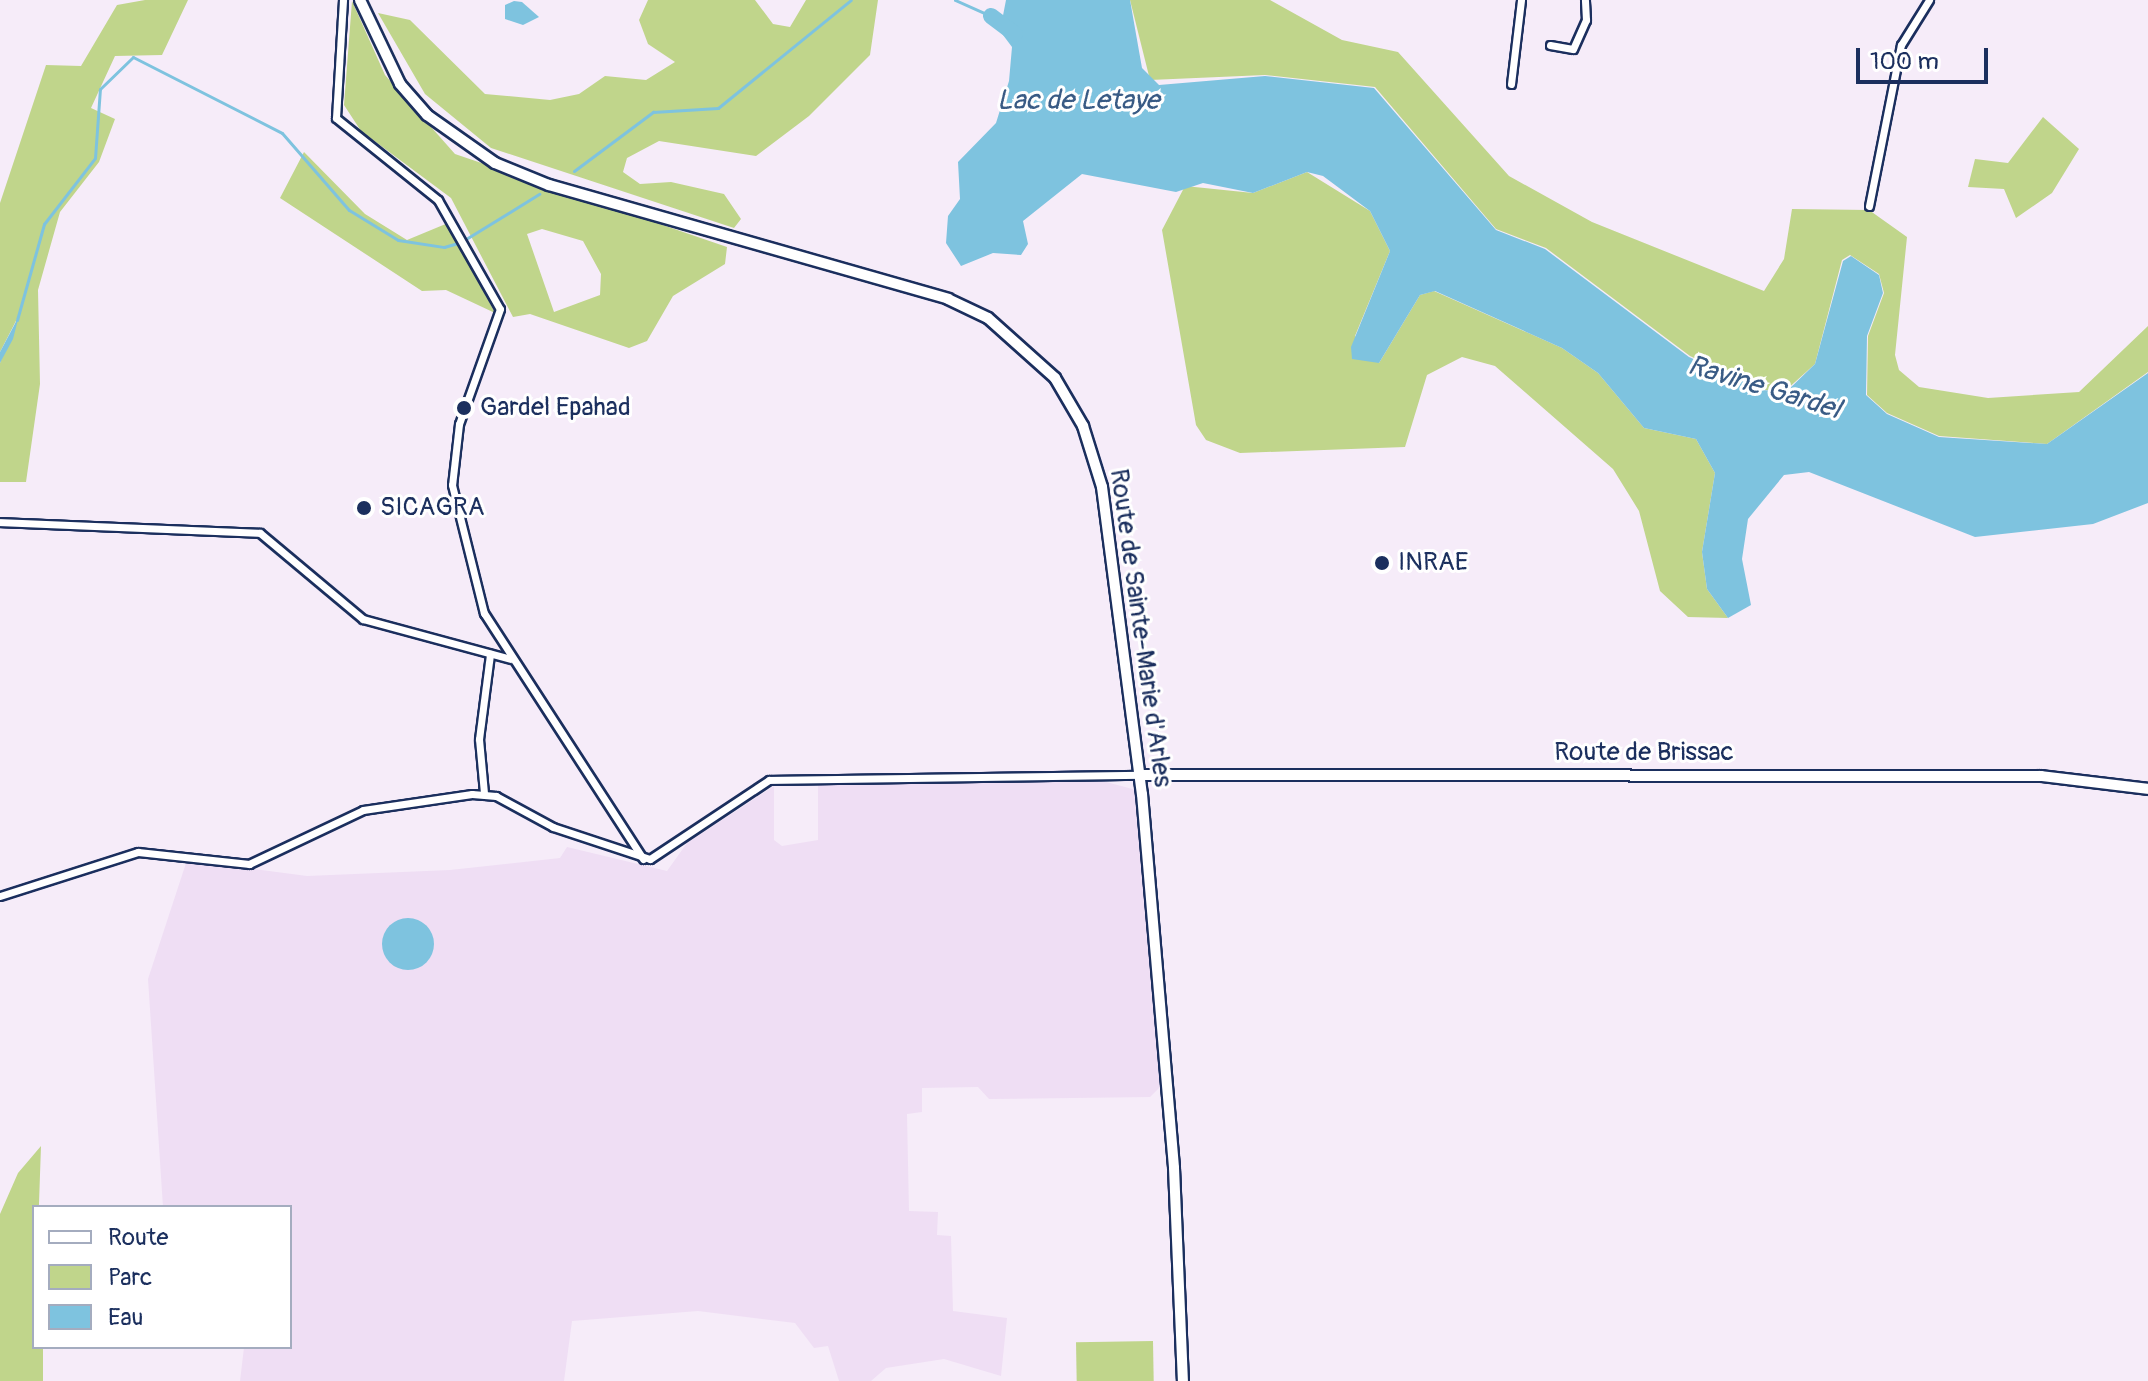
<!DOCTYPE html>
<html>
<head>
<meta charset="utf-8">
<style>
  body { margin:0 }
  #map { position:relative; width:2148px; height:1381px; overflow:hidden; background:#f6ecf9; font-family:Pangolin,sans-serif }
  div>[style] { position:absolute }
  .built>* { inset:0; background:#efdef4 }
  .green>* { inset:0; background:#c0d58b; transform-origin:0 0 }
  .water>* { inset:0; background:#7ec3df }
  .round { border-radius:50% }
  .stream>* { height:3px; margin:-1.5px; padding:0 1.5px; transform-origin:1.5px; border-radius:1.5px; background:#7ec3df }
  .river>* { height:16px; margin:-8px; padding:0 8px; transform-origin:8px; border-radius:8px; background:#7ec3df }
  .roads { filter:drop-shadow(2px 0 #1b2f5e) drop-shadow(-2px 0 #1b2f5e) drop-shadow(0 2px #1b2f5e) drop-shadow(0 -2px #1b2f5e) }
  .street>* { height:7px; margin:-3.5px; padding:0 3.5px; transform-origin:3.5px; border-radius:3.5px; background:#fff }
  .secondary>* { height:10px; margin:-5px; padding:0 5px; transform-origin:5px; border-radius:5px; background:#fff }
  .dots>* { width:22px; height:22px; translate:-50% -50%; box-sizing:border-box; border:4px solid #fff; border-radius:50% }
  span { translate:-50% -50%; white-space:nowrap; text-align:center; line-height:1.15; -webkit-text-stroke:6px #fff; paint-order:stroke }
  .poi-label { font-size:26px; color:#1b2f5e }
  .left { translate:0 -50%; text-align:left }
  .street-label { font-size:26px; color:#1b2f5e }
  .water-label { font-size:28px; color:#395b85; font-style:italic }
  .legend { position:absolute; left:32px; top:1205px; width:260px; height:144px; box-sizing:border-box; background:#fff; border:2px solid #a4acbf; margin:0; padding:10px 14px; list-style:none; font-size:24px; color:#1b2f5e }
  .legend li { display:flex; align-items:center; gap:16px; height:40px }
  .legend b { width:40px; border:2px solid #a4acbf }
  .scale { position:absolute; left:1856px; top:48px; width:132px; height:36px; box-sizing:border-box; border:4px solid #1b2f5e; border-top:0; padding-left:10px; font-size:24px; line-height:28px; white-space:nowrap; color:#1b2f5e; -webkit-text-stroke:6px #fff; paint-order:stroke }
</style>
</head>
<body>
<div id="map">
  <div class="built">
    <div style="clip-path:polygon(1099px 780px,1136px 790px,1160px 1087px,1150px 1097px,989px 1099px,978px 1087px,922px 1088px,922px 1112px,907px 1114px,909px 1211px,938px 1212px,937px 1235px,951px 1236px,953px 1311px,1007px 1318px,1001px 1376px,944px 1359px,886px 1368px,871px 1381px,839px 1381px,828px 1346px,814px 1348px,795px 1323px,698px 1311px,572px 1321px,564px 1381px,240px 1381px,244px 1347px,290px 1347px,290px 1207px,163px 1207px,148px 979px,187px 860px,307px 876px,450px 870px,560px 858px,567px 847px,667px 871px,687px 843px,774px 786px,774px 840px,782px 846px,818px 840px,818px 783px)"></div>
  </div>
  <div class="green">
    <div style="clip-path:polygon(145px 0,188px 0,162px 55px,115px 56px,91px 108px,115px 119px,99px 162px,60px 212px,38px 290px,40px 384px,26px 482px,0 482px,0 363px,18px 317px,0 352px,0 203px,46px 65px,81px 66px,117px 5px)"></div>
    <div style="clip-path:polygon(648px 0,755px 0,773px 24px,790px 27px,806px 0,878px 0,870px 55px,809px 116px,756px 156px,659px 141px,627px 158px,623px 172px,640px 184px,671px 182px,724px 194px,741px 219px,734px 228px,491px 148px,425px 94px,378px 13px,410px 20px,485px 94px,550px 100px,579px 94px,605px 76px,646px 80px,675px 62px,648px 44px,639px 20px)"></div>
    <div style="clip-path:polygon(1130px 0,1270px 0,1342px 40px,1398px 52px,1509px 176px,1592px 222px,1764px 291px,1784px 259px,1792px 209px,1869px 210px,1907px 237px,1895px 355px,1899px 370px,1919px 387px,1988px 398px,2079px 392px,2148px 326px,2148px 372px,2047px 444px,1939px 436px,1887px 413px,1867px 395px,1868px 336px,1884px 293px,1879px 274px,1850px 255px,1842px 260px,1815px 364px,1785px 391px,1762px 390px,1690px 356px,1546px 248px,1496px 229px,1375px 87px,1265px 75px,1150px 80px)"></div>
    <div style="clip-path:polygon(evenodd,352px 1px,385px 75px,455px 154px,727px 247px,725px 264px,673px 296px,647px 341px,629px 348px,530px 314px,513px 317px,451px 198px,361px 131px,344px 105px,352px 1px,542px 229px,583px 241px,601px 274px,600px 295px,554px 312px,527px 234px,542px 229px)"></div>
    <div style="clip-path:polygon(2043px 117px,2079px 149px,2052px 193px,2016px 218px,2004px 189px,1968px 187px,1975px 159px,2008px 163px)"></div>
    <div style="clip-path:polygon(304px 152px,365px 214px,407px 240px,448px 223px,495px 313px,446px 290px,422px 291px,280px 198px)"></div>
    <div style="clip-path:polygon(1307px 172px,1370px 211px,1390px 251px,1355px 336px,1379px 363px,1420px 295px,1434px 291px,1562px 348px,1598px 373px,1644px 428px,1696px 439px,1715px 473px,1702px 552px,1707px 589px,1728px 618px,1688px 617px,1660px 591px,1639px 511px,1613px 469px,1495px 366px,1462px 357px,1427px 375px,1405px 447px,1240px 453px,1206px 440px,1196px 425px,1162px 230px,1185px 186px,1253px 193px)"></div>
    <div style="clip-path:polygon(41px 1146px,34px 1347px,43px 1347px,43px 1381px,0 1381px,0 1214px,18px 1173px)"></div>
    <div style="left:1153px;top:1341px;width:40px;height:77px;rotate:89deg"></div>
  </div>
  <div class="water">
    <div style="clip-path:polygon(1006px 0,1130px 0,1142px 68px,1159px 85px,1265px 76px,1374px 88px,1496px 230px,1545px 249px,1689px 357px,1762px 390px,1786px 392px,1815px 364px,1843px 261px,1851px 256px,1879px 275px,1883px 293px,1867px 336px,1866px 395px,1887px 414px,1939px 437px,2047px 444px,2148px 373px,2148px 503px,2093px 524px,1975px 537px,1809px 472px,1784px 475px,1748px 519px,1742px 559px,1751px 605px,1728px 618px,1707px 589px,1702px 552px,1715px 473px,1696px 439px,1644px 428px,1598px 373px,1562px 348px,1435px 291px,1420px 295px,1379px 363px,1352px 359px,1351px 347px,1390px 251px,1370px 211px,1323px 176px,1307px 172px,1253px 193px,1203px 183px,1176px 192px,1082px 174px,1023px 221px,1028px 244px,1021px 255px,993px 253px,961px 266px,946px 243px,948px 216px,960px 199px,958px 162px,996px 123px,1009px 81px,1012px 47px,1000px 31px)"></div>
    <div style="clip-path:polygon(514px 1px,522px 2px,539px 17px,523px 25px,505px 19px,505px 5px)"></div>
    <div style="clip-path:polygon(19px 316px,13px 339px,0 363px,0 352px)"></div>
    <div class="round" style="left:382px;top:918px;width:52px;height:52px"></div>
  </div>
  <div class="stream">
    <div style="left:955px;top:0;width:39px;rotate:24deg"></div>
    <div style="left:574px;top:171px;width:99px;rotate:-36.8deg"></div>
    <div style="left:653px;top:112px;width:65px;rotate:-3.5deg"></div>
    <div style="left:718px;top:108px;width:171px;rotate:-39.1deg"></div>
    <div style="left:17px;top:320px;width:100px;rotate:-74.3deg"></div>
    <div style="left:44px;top:224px;width:83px;rotate:-52.3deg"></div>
    <div style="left:95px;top:158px;width:69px;rotate:-85.9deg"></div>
    <div style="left:100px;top:89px;width:46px;rotate:-44.1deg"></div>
    <div style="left:133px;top:57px;width:167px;rotate:27deg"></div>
    <div style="left:282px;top:133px;width:102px;rotate:49deg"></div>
    <div style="left:349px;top:210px;width:57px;rotate:31.5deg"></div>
    <div style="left:398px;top:240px;width:47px;rotate:8.7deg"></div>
    <div style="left:444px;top:247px;width:18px;rotate:-16deg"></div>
    <div style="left:461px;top:242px;width:92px;rotate:-31.6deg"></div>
  </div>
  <div class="river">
    <div style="left:991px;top:16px;width:30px;rotate:37deg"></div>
  </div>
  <div class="roads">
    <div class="street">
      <div style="left:343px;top:0;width:118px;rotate:93.4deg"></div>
      <div style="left:336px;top:118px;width:131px;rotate:38.8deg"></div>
      <div style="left:438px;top:200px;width:125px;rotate:60.4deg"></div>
      <div style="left:500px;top:309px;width:122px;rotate:109.6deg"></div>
      <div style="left:459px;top:424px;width:61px;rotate:96.5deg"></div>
      <div style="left:452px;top:485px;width:132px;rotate:76deg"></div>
      <div style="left:484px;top:613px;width:293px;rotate:57.1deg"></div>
      <div style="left:1550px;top:45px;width:23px;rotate:10deg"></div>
      <div style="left:1573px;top:49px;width:32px;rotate:-66deg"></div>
      <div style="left:1586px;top:20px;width:20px;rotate:-93deg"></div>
      <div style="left:1511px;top:84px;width:85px;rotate:-83.2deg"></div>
      <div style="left:1869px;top:206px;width:164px;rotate:-78.8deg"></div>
      <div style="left:1901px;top:45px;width:53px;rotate:-58.1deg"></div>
      <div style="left:0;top:522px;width:260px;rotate:2.4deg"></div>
      <div style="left:260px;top:533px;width:134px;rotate:39.9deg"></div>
      <div style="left:363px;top:619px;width:153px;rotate:15.1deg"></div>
      <div style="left:484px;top:793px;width:54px;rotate:-95.3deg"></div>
      <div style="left:479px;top:739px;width:86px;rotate:-82.6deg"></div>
      <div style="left:0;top:896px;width:145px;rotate:-17.7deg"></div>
      <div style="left:138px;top:852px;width:112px;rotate:6.2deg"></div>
      <div style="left:249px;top:864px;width:126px;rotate:-25.3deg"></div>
      <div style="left:363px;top:810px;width:110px;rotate:-8.4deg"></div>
      <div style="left:472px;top:794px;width:24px;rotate:5deg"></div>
      <div style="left:496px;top:796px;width:65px;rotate:28.5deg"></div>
      <div style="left:553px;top:827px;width:102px;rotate:18.3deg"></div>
      <div style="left:650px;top:859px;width:143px;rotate:-33.6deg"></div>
      <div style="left:769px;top:780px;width:370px;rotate:-0.8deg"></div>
    </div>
    <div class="secondary">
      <div style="left:360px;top:0;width:93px;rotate:64.5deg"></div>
      <div style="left:400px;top:84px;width:41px;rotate:48.9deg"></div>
      <div style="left:427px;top:115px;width:83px;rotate:35.2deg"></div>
      <div style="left:495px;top:163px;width:58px;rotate:22.2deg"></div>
      <div style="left:549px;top:185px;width:415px;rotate:15.9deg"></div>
      <div style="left:948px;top:299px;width:44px;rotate:25.4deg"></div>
      <div style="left:988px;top:318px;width:90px;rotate:41.8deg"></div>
      <div style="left:1055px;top:378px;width:56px;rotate:59.7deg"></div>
      <div style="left:1083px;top:426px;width:64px;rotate:72.7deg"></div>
      <div style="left:1102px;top:487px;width:310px;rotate:82.6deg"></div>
      <div style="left:1142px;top:794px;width:375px;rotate:85.1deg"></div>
      <div style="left:1174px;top:1168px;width:213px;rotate:87.6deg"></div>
      <div style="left:1139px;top:775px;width:902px;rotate:0.06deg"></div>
      <div style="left:2041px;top:776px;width:108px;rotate:6.9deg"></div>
    </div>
  </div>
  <div class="dots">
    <div style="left:464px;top:408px;background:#1b2f5e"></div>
    <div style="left:364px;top:508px;background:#1b2f5e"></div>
    <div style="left:1382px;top:563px;background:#1b2f5e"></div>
  </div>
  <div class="poi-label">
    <span class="left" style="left:480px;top:408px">Gardel Epahad</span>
    <span class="left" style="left:380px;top:508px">SICAGRA</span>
    <span class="left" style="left:1398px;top:563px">INRAE</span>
  </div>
  <div class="street-label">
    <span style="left:1140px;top:628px;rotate:82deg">Route de Sainte-Marie d'Arles</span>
    <span style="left:1644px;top:753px">Route de Brissac</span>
  </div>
  <div class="water-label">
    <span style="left:1078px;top:101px">Lac de Letaye</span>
    <span style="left:1764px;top:388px;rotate:17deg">Ravine Gardel</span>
  </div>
  <ul class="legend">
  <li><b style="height:10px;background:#fff"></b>Route</li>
  <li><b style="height:22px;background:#c0d58b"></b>Parc</li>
  <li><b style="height:22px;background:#7ec3df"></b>Eau</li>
  </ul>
  <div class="scale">100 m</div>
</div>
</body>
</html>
